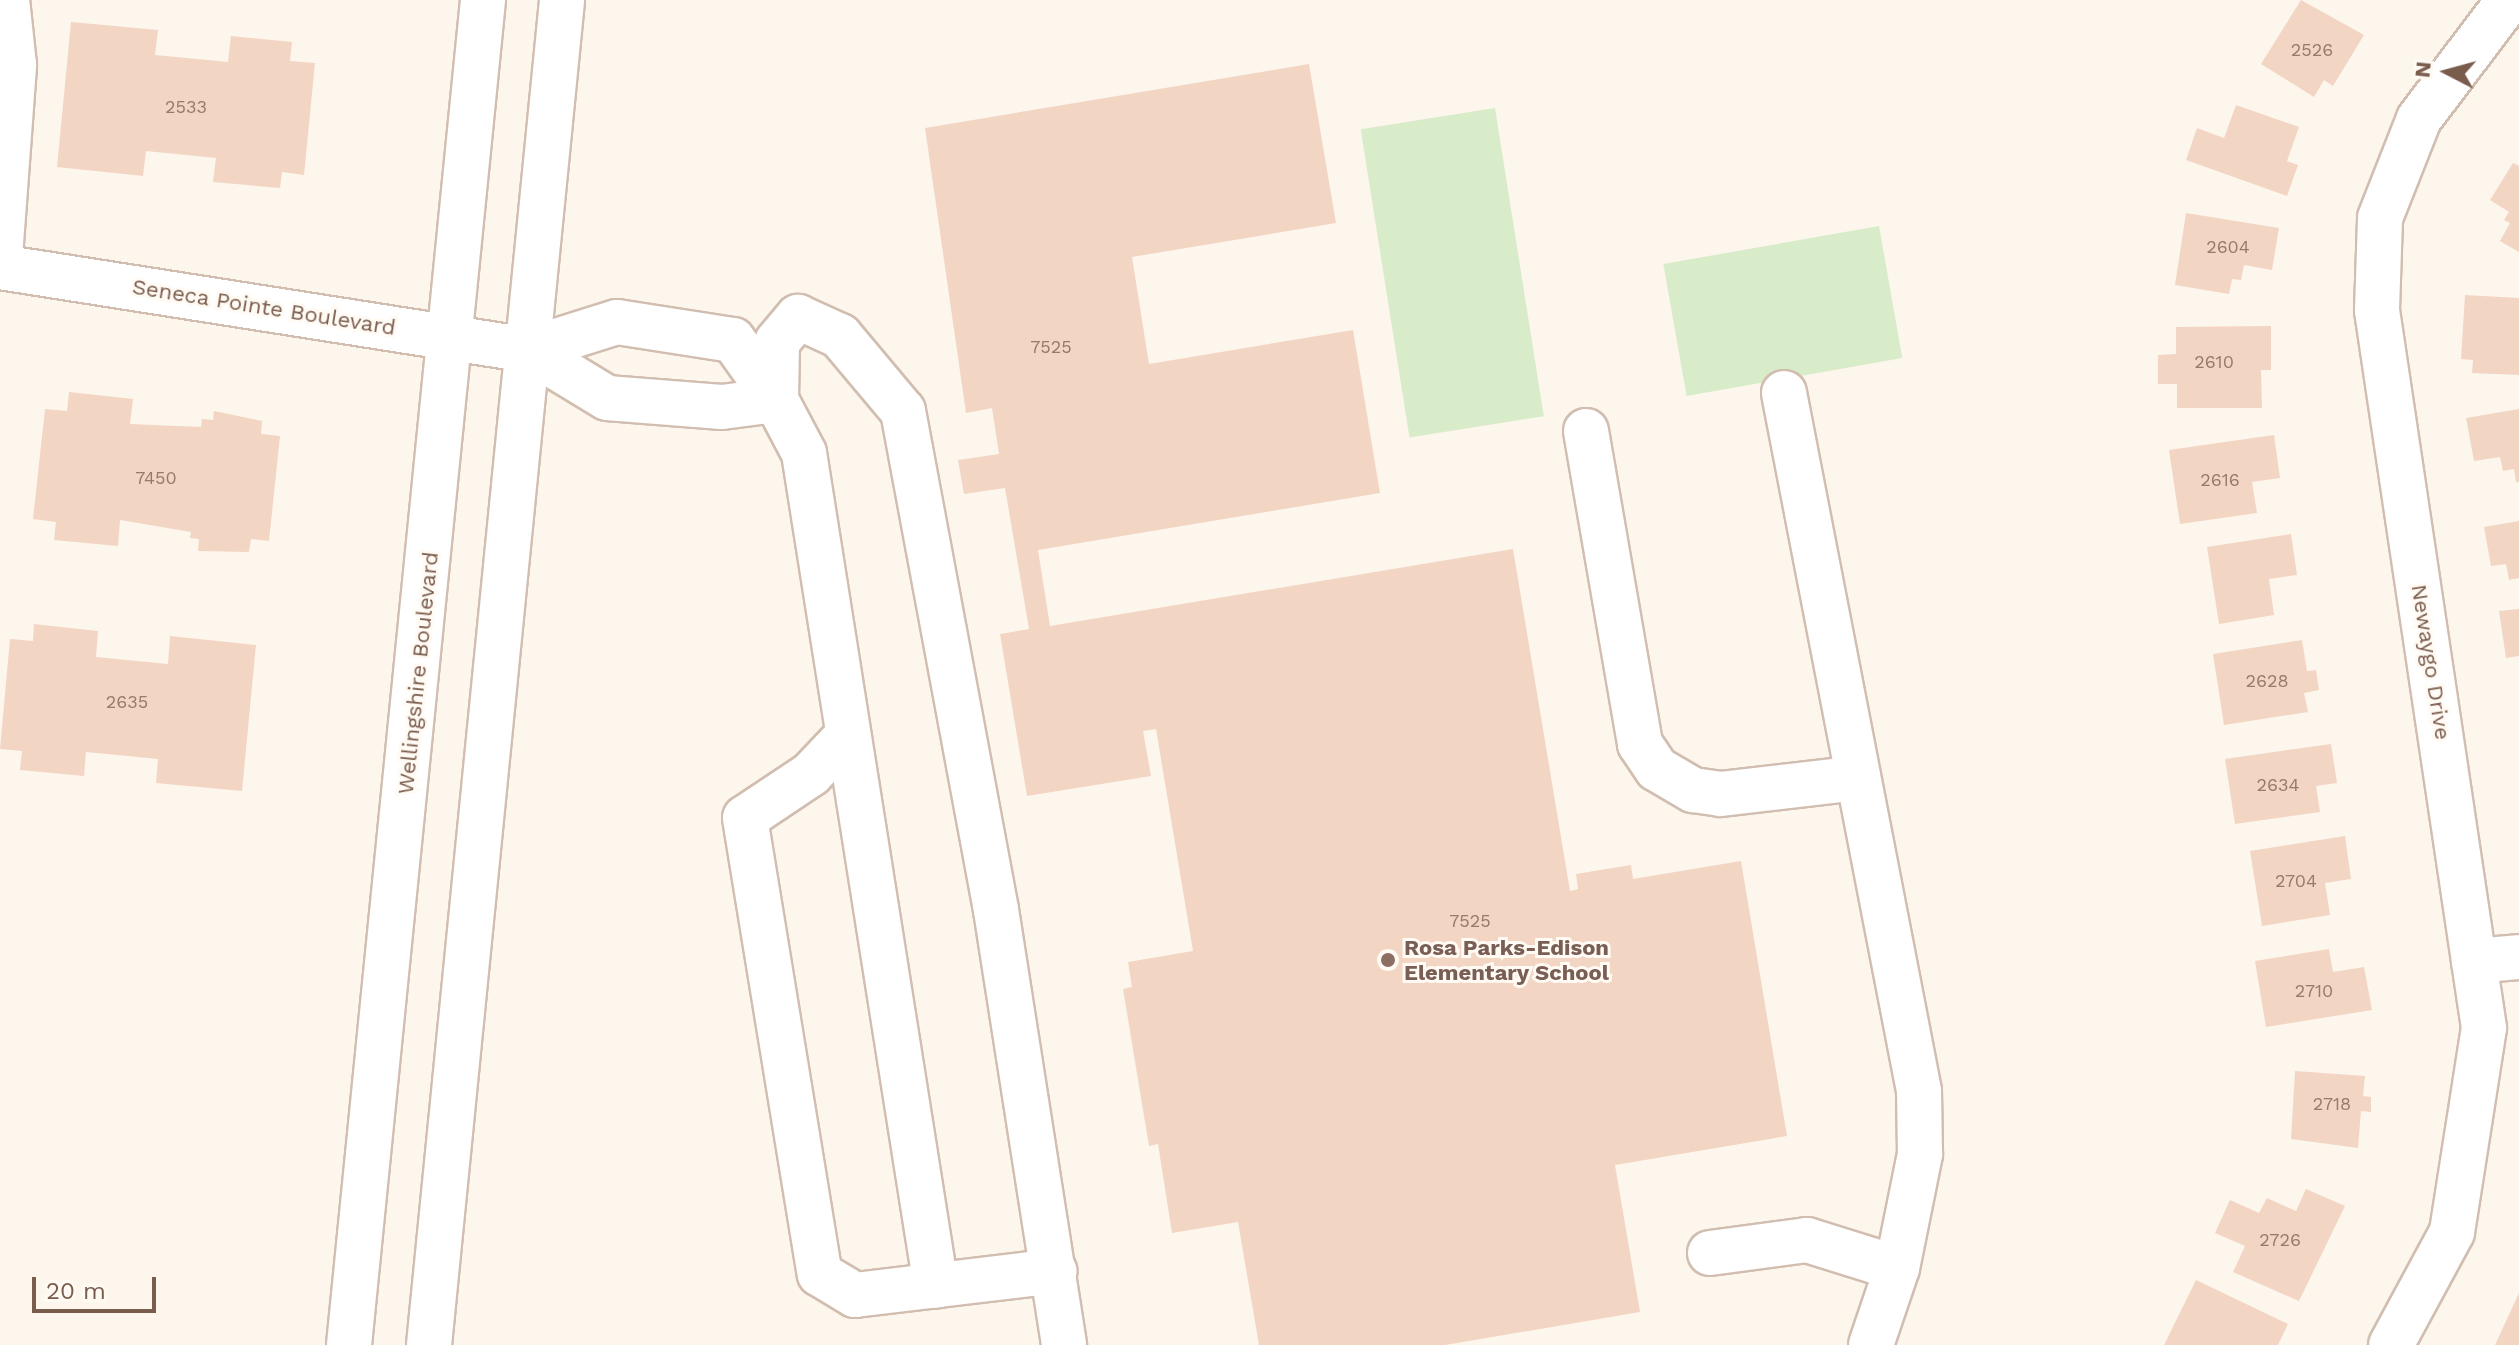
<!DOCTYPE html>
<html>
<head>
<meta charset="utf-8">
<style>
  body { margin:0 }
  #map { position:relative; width:2519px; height:1345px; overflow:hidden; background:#fdf6ec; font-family:"Work Sans",sans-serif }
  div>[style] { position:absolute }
  .green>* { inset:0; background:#d8ecc9; transform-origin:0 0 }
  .building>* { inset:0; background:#f3d5c3 }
  .roads { filter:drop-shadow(2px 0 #d1beb0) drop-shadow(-2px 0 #d1beb0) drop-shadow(0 2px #d1beb0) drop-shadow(0 -2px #d1beb0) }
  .minor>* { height:44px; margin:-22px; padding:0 22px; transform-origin:22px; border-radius:22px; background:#fff }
  .dots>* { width:22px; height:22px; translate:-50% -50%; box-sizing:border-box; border:4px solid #fffaf3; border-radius:50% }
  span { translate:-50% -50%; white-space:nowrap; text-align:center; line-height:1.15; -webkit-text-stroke:6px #fffaf3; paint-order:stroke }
  .number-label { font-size:18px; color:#987a6a }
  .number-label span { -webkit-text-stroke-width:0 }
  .street-label { font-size:22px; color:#7a5c4d }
  .education-label { font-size:22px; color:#785e54; font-weight:700 }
  .left { translate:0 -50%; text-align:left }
  .north { position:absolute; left:2407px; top:32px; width:80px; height:80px; -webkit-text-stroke:6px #fffaf3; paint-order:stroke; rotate:276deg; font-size:22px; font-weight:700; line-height:32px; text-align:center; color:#7a5c4d }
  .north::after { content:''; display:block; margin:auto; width:28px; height:36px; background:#7a5c4d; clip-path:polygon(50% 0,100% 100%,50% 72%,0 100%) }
  .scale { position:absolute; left:32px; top:1277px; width:124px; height:36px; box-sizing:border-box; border:4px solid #7a5c4d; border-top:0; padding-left:10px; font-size:24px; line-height:28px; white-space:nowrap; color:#7a5c4d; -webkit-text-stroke:6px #fffaf3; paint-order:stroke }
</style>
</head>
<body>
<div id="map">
  <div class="green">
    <div style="left:1495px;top:108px;width:312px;height:136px;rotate:81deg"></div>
    <div style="left:1879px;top:226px;width:134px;height:219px;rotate:80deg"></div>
  </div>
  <div class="building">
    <div style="clip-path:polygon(2301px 0,2364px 35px,2333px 86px,2324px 80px,2314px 97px,2261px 64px)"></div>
    <div style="clip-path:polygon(71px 22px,158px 30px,155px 55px,228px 62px,231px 36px,292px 42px,290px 61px,315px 63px,304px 175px,282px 172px,280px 188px,213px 182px,216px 158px,146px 151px,143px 176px,57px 167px)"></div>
    <div style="clip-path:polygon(1309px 64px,1336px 223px,1132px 257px,1149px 364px,1353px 330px,1380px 493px,1038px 550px,1050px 626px,1513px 549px,1570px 891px,1578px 889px,1576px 874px,1631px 865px,1633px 879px,1741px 861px,1787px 1136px,1615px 1165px,1640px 1312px,1445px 1345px,1259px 1345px,1238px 1222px,1172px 1233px,1158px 1144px,1149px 1146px,1123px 989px,1132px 987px,1128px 962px,1193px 951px,1156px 729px,1143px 731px,1151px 776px,1027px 796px,1000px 634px,1029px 629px,1005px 488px,964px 494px,958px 460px,999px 454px,992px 408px,966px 413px,925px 128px)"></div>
    <div style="clip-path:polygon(2236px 105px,2299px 127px,2287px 161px,2298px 165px,2287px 196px,2186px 160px,2197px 128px,2224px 138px)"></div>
    <div style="clip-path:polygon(2513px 163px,2519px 166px,2519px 252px,2500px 241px,2510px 223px,2504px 220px,2509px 212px,2490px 200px)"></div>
    <div style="clip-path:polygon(2186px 213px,2279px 228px,2272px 270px,2244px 265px,2241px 280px,2232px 279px,2229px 294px,2175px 285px)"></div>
    <div style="clip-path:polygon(2465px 295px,2519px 298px,2519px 375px,2472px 373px,2473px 360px,2461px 359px)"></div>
    <div style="clip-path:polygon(2271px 326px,2271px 370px,2261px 370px,2262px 408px,2177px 408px,2177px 384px,2158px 384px,2158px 355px,2176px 354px,2176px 327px)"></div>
    <div style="clip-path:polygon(69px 392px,133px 399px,130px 424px,201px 427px,202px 419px,213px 420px,214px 411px,262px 421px,261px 434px,280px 436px,269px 541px,251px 539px,249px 552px,198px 551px,199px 539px,190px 538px,191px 532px,120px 520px,118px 546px,54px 540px,56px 522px,33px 519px,45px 409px,67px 411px)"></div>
    <div style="clip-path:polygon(2519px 409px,2519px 482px,2516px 482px,2514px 469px,2503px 471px,2500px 457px,2474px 461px,2466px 418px)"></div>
    <div style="clip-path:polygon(2274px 435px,2280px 478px,2252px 482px,2257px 513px,2180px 524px,2169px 450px)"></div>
    <div style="clip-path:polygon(2519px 521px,2519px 578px,2509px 580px,2506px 564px,2491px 566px,2484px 527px)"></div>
    <div style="clip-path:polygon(2291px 534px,2297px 575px,2269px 579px,2274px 615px,2219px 624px,2207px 547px)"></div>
    <div style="clip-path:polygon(2519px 609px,2519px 656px,2506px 658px,2499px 611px)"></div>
    <div style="clip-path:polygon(34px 624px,98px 631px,96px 657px,168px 664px,170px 636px,256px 645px,242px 791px,156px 783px,158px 759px,86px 752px,84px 776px,20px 770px,22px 751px,0 749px,10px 639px,33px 641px)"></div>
    <div style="clip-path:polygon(2302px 640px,2307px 671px,2316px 670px,2319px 690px,2304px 693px,2308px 712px,2224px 725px,2213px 654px)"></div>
    <div style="clip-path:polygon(2331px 744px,2337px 783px,2316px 786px,2320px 812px,2235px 824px,2225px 759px)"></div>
    <div style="clip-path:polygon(2345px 836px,2351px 879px,2325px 883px,2330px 915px,2262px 926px,2250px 851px)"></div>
    <div style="clip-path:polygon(2329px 949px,2333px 972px,2364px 967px,2372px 1010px,2266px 1027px,2255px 961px)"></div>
    <div style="clip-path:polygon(2295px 1071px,2365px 1076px,2363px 1096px,2371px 1097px,2371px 1112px,2361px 1111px,2358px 1148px,2291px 1139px)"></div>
    <div style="clip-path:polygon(2306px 1189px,2345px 1206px,2299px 1301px,2233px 1272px,2245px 1246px,2215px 1233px,2230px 1200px,2259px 1213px,2267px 1198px,2296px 1211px)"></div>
    <div style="clip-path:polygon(2196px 1280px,2288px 1324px,2278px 1345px,2164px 1345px)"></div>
    <div style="clip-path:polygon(2519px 1293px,2519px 1345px,2495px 1345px)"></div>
  </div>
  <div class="roads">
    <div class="minor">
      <div style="left:0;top:257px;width:193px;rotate:-85.8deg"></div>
      <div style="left:14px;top:65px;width:65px;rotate:-96.1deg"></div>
      <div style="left:0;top:267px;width:534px;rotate:8.93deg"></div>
      <div style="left:528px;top:350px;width:92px;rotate:31.3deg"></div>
      <div style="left:607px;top:398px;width:115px;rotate:4.5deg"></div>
      <div style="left:722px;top:407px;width:54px;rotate:-7.4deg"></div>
      <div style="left:528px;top:350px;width:93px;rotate:-17.5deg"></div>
      <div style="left:617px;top:322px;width:117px;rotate:8.8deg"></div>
      <div style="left:733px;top:340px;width:74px;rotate:54.4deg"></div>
      <div style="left:776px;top:400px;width:60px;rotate:62.2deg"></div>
      <div style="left:804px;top:453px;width:843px;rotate:81deg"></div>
      <div style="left:1784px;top:393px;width:711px;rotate:79.05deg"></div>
      <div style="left:1919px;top:1091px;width:63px;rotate:89.1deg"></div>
      <div style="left:1920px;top:1154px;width:116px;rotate:101.4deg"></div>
      <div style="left:776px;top:400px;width:58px;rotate:-89deg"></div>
      <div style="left:777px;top:342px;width:33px;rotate:-50deg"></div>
      <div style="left:798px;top:317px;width:46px;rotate:24.3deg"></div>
      <div style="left:840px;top:336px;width:98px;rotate:50deg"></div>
      <div style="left:903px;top:411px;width:508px;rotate:79.44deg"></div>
      <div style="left:996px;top:910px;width:440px;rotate:81.1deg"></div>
      <div style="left:1586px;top:431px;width:318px;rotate:80.2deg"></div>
      <div style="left:1640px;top:744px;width:30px;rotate:56deg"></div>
      <div style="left:1657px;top:769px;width:42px;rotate:30.3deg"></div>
      <div style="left:1693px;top:790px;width:27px;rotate:8deg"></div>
      <div style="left:1720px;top:794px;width:139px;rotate:-6.6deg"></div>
      <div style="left:848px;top:735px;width:54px;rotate:133.5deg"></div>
      <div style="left:811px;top:774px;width:79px;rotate:146.3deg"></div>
      <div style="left:745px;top:818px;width:462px;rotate:80.7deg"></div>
      <div style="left:820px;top:1274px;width:41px;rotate:31deg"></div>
      <div style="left:855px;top:1295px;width:201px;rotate:-6.8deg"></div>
      <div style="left:2474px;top:961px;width:45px;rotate:-5.1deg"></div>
      <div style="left:1710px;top:1253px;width:98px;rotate:-7.6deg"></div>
      <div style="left:1807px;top:1240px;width:94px;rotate:17.3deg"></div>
      <div style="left:1897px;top:1268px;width:81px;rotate:108.7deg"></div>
      <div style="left:349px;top:1345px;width:1352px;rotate:-84.31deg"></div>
      <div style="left:429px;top:1345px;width:1352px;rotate:-84.35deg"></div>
      <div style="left:2391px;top:1345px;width:128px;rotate:-61.6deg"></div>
      <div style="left:2452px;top:1232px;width:206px;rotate:-81.1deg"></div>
      <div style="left:2484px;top:1028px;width:726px;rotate:-98.48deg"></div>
      <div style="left:2377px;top:310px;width:92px;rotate:-88.1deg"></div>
      <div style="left:2380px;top:218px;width:106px;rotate:-68.5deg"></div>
      <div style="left:2419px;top:119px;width:149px;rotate:-52.9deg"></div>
    </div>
  </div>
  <div class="dots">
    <div style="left:1388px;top:960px;background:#8d6e63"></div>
  </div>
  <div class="number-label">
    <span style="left:2312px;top:50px">2526</span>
    <span style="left:186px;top:107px">2533</span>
    <span style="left:2228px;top:247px">2604</span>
    <span style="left:1051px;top:347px">7525</span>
    <span style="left:2214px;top:362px">2610</span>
    <span style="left:156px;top:478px">7450</span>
    <span style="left:2220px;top:480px">2616</span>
    <span style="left:2267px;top:681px">2628</span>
    <span style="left:127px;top:702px">2635</span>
    <span style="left:2278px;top:785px">2634</span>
    <span style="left:2296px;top:881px">2704</span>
    <span style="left:1470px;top:921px">7525</span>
    <span style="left:2314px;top:991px">2710</span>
    <span style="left:2332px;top:1104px">2718</span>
    <span style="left:2280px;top:1240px">2726</span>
  </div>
  <div class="street-label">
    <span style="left:264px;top:307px;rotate:9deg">Seneca Pointe Boulevard</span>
    <span style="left:2431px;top:662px;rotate:81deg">Newaygo Drive</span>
    <span style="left:418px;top:673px;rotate:-84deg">Wellingshire Boulevard</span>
  </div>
  <div class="education-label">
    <span class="left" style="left:1404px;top:960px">Rosa Parks-Edison<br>Elementary School</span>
  </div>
  <div class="north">N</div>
  <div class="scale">20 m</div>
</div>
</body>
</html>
